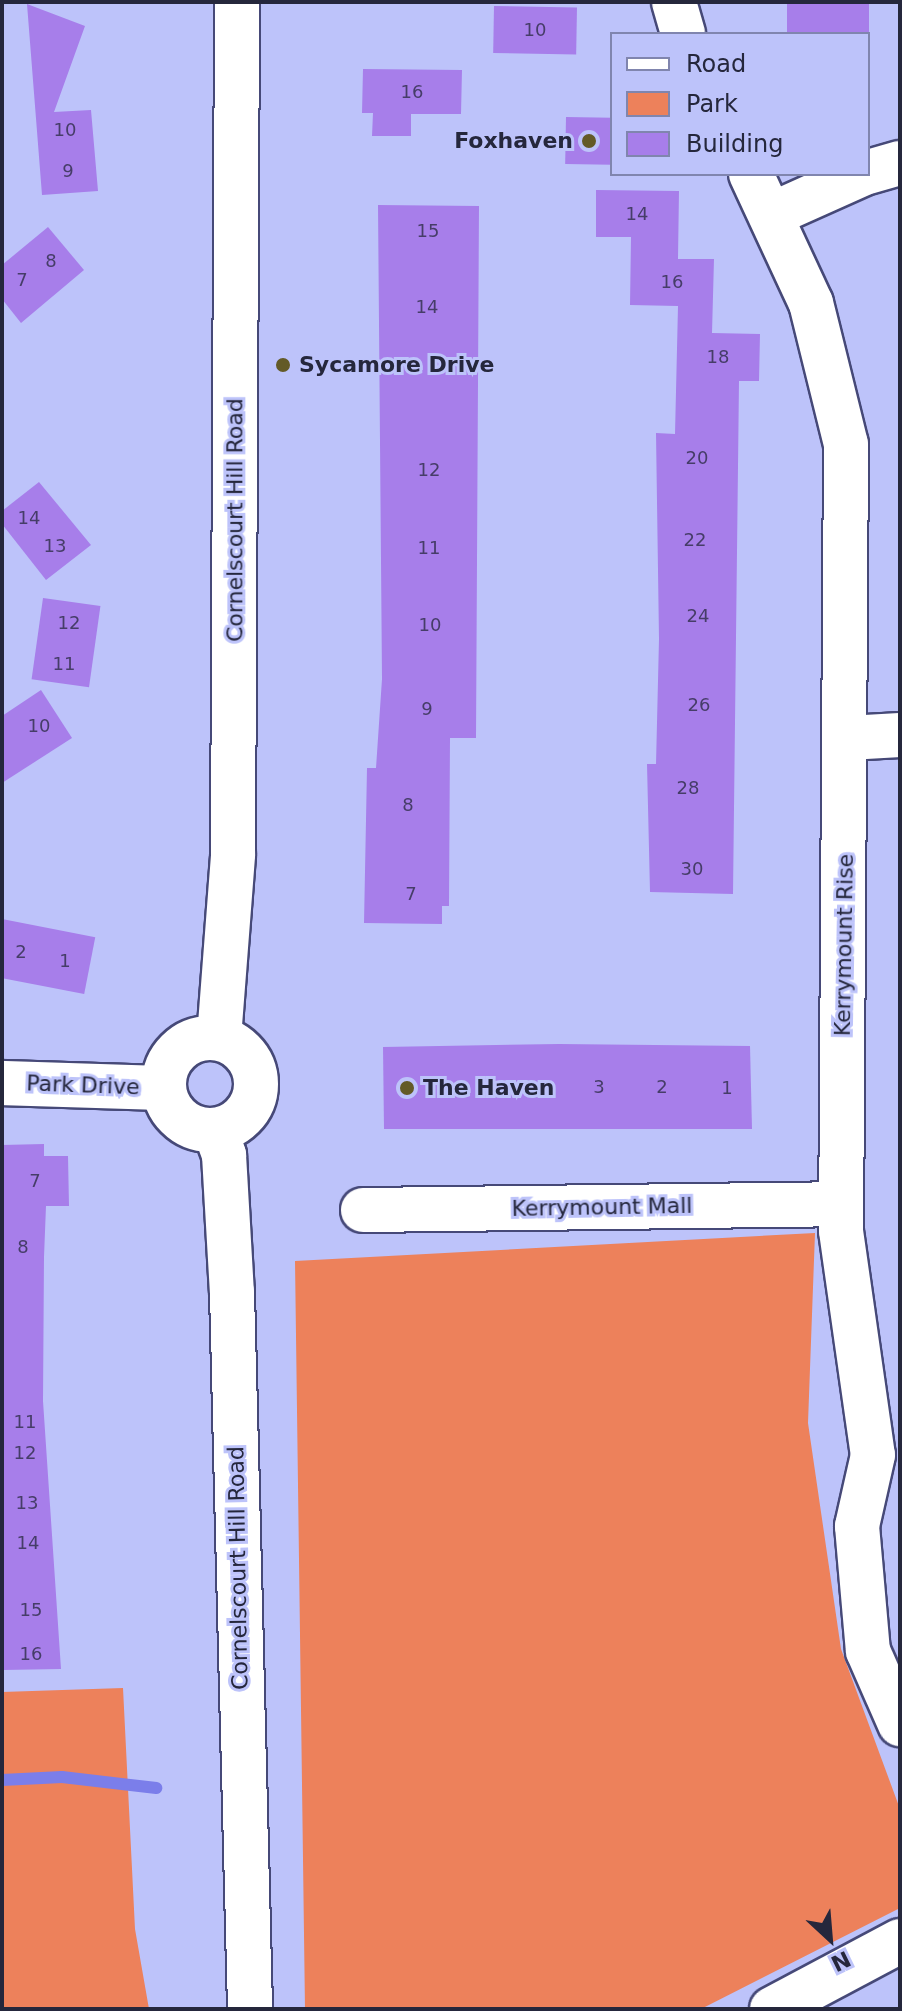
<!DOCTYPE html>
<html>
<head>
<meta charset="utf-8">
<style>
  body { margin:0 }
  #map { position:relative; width:902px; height:2011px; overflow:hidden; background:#bdc3fa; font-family:"DejaVu Sans",sans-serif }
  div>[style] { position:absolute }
  .green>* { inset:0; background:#ed815b }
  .stream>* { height:12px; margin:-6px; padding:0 6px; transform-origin:6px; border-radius:6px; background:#7b7eea }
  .building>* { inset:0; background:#a77eea; transform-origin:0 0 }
  .roads { filter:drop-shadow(2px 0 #464978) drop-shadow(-2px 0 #464978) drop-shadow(0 2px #464978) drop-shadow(0 -2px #464978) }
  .street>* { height:44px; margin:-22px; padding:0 22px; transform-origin:22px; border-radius:22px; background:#fff }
  .secondary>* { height:44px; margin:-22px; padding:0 22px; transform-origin:22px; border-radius:22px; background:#fff }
  .secondary>.ring { margin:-22px; padding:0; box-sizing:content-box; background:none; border:44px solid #fff; border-radius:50% }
  .dots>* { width:22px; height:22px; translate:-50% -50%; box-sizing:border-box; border:4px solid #bdc3fa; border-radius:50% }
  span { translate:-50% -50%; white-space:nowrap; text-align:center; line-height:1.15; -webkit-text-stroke:6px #bdc3fa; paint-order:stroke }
  .number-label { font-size:18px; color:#463d68 }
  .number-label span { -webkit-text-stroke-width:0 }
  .poi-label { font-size:22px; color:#25273c; font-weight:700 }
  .right { translate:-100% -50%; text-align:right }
  .left { translate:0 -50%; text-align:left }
  .street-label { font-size:22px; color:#25273c }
  .frame { position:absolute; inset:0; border:4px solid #25273c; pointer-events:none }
  .legend { position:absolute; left:610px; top:32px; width:260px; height:144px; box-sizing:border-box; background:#bdc3fa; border:2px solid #8085ae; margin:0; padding:10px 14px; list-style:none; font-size:24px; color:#25273c }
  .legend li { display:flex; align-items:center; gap:16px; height:40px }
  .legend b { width:40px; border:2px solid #8085ae }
  .north { position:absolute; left:790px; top:1899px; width:80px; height:80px; -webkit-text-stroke:6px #bdc3fa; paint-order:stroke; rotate:154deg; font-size:22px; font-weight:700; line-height:32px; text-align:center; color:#25273c }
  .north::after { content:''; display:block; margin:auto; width:28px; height:36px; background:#25273c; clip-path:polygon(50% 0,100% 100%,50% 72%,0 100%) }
</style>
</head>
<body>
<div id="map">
  <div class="green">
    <div style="clip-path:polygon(815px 1233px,808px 1423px,841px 1649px,900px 1809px,900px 1908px,701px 2009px,305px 2009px,295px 1261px)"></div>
    <div style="clip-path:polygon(123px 1688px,135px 1929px,149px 2009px,2px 2009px,2px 1692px)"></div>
  </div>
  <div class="stream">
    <div style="left:2px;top:1780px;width:60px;rotate:-2.9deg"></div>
    <div style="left:62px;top:1777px;width:95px;rotate:6.7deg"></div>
  </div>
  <div class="building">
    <div style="left:787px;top:2px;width:82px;height:31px"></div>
    <div style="clip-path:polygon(27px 4px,85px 26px,54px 112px,91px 110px,98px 191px,42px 195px)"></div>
    <div style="left:494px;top:6px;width:83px;height:47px;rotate:1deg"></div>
    <div style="clip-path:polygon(363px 69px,462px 70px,461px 114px,411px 114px,411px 136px,372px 136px,373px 113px,362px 113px)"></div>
    <div style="left:566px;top:117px;width:46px;height:47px;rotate:1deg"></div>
    <div style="clip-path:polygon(596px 190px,679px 191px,678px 259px,714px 259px,712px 333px,760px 334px,759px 381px,739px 381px,733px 894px,650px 892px,647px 764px,656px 764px,659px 639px,656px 433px,675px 434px,678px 306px,630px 305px,631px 237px,596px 237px)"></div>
    <div style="clip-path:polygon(378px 205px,479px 206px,476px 738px,450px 738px,449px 906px,442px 906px,442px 924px,364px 923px,367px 768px,376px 768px,382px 679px)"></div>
    <div style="clip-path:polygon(48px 227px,84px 270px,21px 323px,2px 299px,2px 265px)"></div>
    <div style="clip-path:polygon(39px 482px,91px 545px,46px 580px,2px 524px,2px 511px)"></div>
    <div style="left:43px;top:598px;width:58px;height:82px;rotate:8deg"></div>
    <div style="clip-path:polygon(41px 690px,72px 738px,2px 783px,2px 716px)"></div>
    <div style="left:2px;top:919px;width:95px;height:58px;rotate:11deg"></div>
    <div style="clip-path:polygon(559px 1044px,750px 1046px,752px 1129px,384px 1129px,383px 1047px)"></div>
    <div style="clip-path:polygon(44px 1144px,44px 1156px,68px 1156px,69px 1206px,46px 1206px,44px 1257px,43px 1401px,61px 1669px,3px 1670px,2px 1145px)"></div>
  </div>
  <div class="roads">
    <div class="street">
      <div style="left:674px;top:2px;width:33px;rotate:74deg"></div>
      <div style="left:868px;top:172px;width:33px;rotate:-16deg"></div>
      <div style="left:751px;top:174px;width:142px;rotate:65.1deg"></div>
      <div style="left:811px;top:303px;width:145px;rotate:76.1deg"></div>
      <div style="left:846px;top:444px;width:787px;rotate:90.36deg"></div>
      <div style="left:841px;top:1231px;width:226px;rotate:81.9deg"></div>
      <div style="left:873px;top:1455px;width:73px;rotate:102.7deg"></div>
      <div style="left:857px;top:1526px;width:125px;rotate:85deg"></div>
      <div style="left:868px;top:1651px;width:80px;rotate:66.3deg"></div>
      <div style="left:773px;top:214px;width:98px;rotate:-24.2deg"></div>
      <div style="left:848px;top:738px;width:52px;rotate:-3.3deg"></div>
      <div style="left:2px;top:1083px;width:162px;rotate:1.8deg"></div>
      <div style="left:363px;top:1210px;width:477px;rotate:-0.7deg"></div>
      <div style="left:772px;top:2009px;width:145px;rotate:-28deg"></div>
    </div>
    <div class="secondary">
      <div class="ring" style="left:164px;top:1038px;width:48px;height:48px"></div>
      <div style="left:219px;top:1038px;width:185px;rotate:-85.6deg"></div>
      <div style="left:233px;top:854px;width:852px;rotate:-89.73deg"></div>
      <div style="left:215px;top:1130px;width:27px;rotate:70deg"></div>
      <div style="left:224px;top:1155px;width:137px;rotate:86.7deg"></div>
      <div style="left:232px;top:1292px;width:717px;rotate:88.56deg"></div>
    </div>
  </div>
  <div class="dots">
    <div style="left:589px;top:141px;background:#635a27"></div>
    <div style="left:283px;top:365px;background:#635a27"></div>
    <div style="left:407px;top:1088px;background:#635a27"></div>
  </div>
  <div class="number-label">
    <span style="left:535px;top:30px">10</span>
    <span style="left:412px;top:92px">16</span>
    <span style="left:65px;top:130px">10</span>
    <span style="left:68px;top:171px">9</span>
    <span style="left:637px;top:214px">14</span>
    <span style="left:428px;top:231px">15</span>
    <span style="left:51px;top:261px">8</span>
    <span style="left:22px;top:280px">7</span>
    <span style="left:672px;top:282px">16</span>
    <span style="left:427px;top:307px">14</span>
    <span style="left:718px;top:357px">18</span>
    <span style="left:697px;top:458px">20</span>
    <span style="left:429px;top:470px">12</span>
    <span style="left:29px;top:518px">14</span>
    <span style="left:695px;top:540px">22</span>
    <span style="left:55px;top:546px">13</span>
    <span style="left:429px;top:548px">11</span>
    <span style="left:698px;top:616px">24</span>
    <span style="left:69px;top:623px">12</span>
    <span style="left:430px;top:625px">10</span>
    <span style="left:64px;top:664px">11</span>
    <span style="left:699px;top:705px">26</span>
    <span style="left:427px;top:709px">9</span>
    <span style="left:39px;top:726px">10</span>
    <span style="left:688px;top:788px">28</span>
    <span style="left:408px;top:805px">8</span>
    <span style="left:692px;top:869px">30</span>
    <span style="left:411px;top:894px">7</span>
    <span style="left:21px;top:952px">2</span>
    <span style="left:65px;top:961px">1</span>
    <span style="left:599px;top:1087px">3</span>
    <span style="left:662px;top:1087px">2</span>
    <span style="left:727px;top:1088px">1</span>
    <span style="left:35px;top:1181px">7</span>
    <span style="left:23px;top:1247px">8</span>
    <span style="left:25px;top:1422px">11</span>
    <span style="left:25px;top:1453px">12</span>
    <span style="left:27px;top:1503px">13</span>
    <span style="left:28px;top:1543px">14</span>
    <span style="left:31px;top:1610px">15</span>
    <span style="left:31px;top:1654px">16</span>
  </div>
  <div class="poi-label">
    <span class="right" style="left:573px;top:141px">Foxhaven</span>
    <span class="left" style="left:299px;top:365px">Sycamore Drive</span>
    <span class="left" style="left:423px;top:1088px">The Haven</span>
  </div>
  <div class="street-label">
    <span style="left:235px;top:520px;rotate:-90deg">Cornelscourt Hill Road</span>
    <span style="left:844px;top:945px;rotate:-89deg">Kerrymount Rise</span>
    <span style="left:83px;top:1085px;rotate:2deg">Park Drive</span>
    <span style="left:602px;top:1207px;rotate:-1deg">Kerrymount Mall</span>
    <span style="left:238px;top:1568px;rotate:-91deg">Cornelscourt Hill Road</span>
  </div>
  <div class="frame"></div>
  <ul class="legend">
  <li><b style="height:10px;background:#fff"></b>Road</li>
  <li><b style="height:22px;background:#ed815b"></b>Park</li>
  <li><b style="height:22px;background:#a77eea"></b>Building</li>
  </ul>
  <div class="north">N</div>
</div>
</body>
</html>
